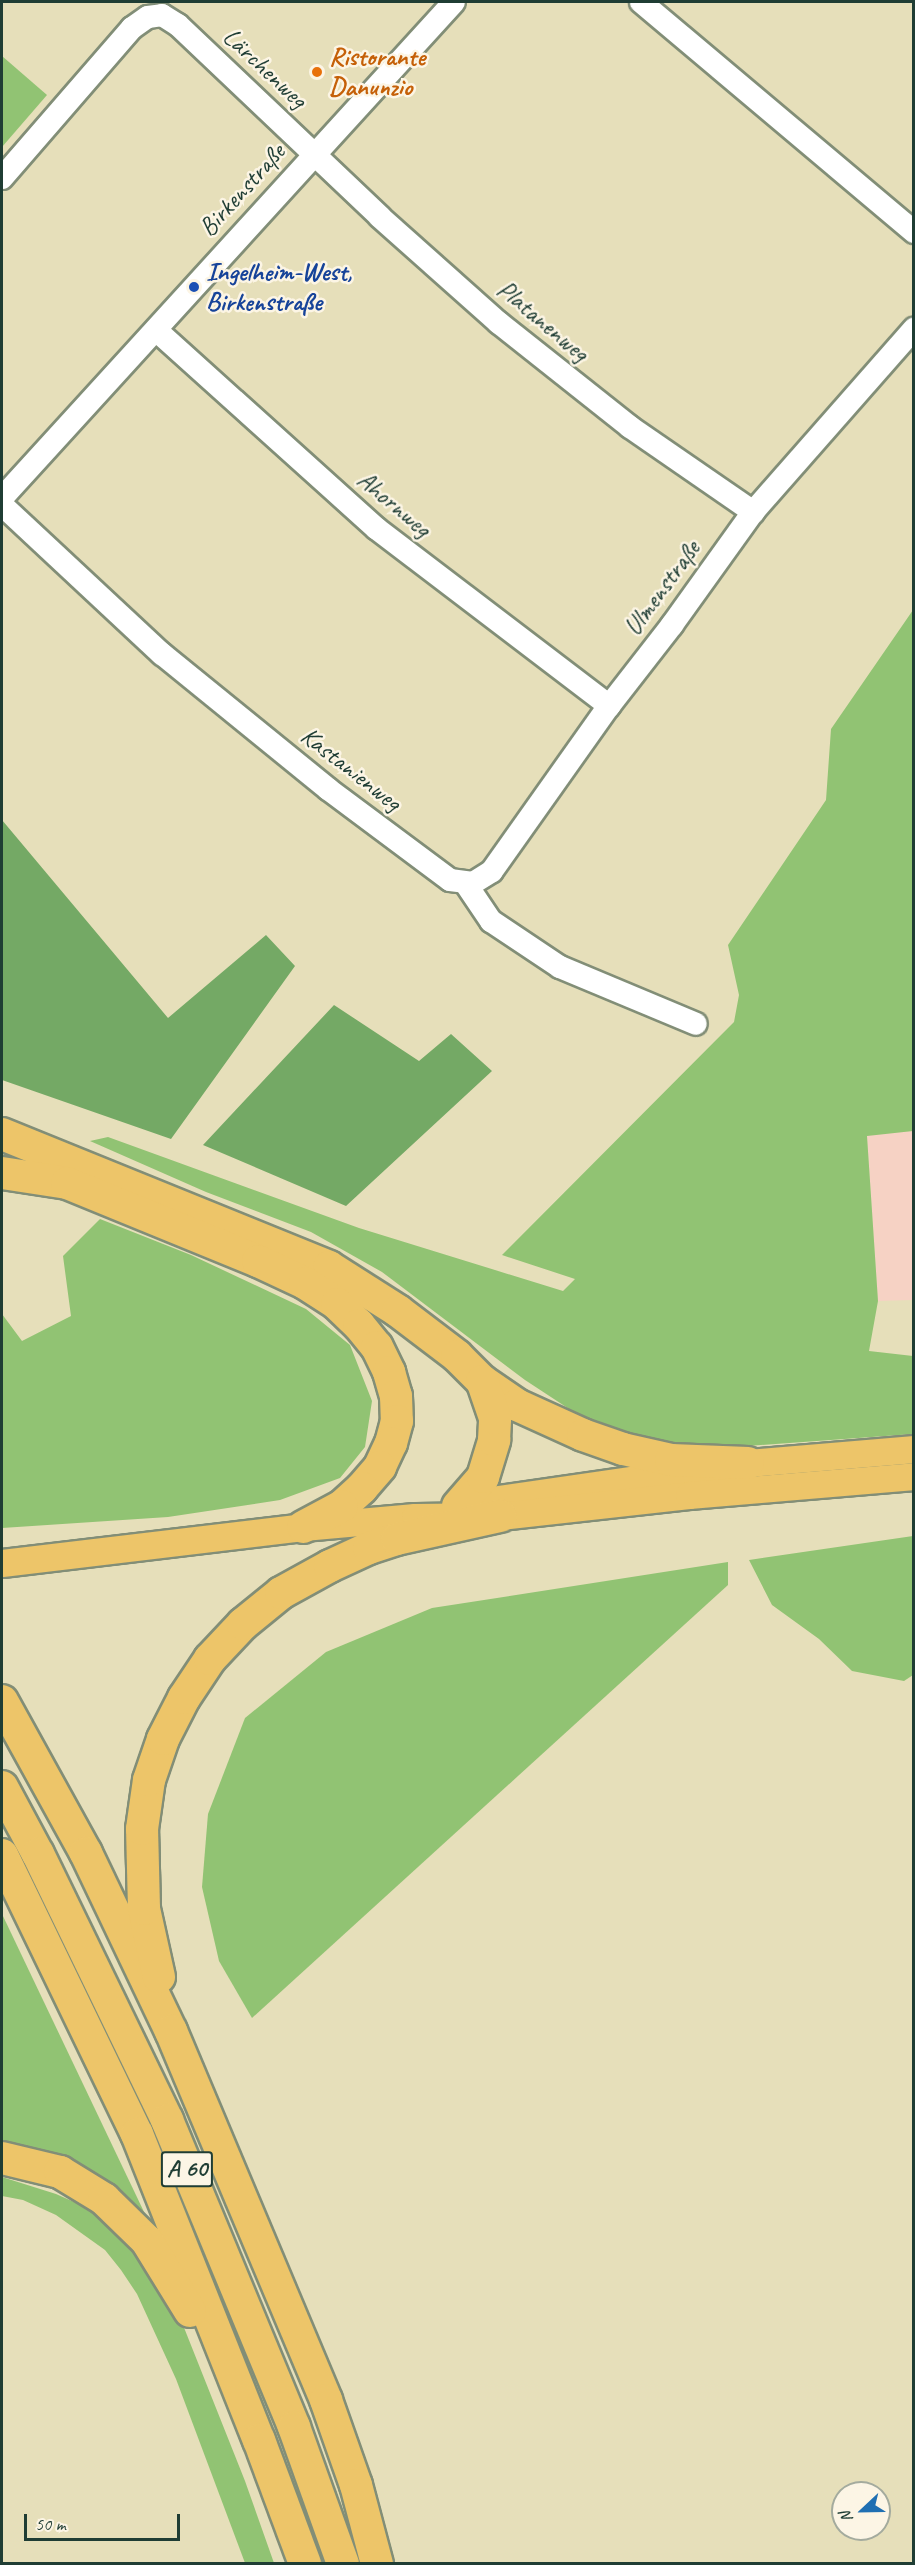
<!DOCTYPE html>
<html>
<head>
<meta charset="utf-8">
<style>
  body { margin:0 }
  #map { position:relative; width:915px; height:2565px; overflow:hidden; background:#e6dfba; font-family:Caveat,sans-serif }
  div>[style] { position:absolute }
  .built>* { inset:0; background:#f6d2c4 }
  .green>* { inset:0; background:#91c373 }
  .forest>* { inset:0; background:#74a965 }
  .roads { filter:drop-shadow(2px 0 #828e77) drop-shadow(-2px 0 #828e77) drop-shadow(0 2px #828e77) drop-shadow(0 -2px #828e77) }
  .minor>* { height:22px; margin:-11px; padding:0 11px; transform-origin:11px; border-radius:11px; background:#fff }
  .major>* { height:27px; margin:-13.5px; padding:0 13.5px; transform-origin:13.5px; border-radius:13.5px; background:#edc569 }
  .highway>* { height:32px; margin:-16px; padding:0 16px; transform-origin:16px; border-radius:16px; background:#edc569 }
  .dots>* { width:16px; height:16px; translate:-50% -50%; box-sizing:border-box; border:3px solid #fcf5e5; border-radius:50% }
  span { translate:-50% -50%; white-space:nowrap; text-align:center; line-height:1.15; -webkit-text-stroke:5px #fcf5e5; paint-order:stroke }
  .shield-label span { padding:2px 4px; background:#fcf5e5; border:2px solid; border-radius:4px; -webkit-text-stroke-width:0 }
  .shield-label { font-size:24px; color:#1f3d34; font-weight:700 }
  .food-label { font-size:26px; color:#c56008; font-weight:700 }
  .left { translate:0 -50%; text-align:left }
  .street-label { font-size:26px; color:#1f3d34 }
  .transit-label { font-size:26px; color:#164399; font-weight:700 }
  .frame { position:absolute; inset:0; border:3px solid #1f3d34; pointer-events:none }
  .north { position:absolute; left:831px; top:2481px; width:60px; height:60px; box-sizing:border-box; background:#fcf5e5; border:2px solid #a4ab9e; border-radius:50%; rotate:248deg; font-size:16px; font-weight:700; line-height:24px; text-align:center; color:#1f3d34 }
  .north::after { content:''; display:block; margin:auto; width:21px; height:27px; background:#1f6fb2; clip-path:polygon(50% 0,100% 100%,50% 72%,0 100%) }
  .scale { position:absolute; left:24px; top:2514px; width:156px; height:27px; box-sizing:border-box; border:3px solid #1f3d34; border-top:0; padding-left:8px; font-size:18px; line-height:21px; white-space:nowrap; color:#1f3d34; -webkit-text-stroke:4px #fcf5e5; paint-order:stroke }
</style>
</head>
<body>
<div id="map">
  <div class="built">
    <div style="clip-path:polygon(913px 1131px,913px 1300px,878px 1301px,867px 1135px)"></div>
  </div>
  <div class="green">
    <div style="clip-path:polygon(2px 56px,47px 95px,2px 147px)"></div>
    <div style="clip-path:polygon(913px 610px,913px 1131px,867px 1136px,878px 1301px,869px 1351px,913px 1356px,913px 1434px,720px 1448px,661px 1444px,589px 1422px,525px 1380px,382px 1272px,311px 1232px,206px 1192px,90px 1141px,108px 1137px,359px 1228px,563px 1291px,575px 1279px,502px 1255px,734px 1022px,739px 995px,728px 945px,826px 800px,831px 729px)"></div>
    <div style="clip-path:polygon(100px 1219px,191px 1255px,306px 1309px,350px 1345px,372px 1401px,365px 1447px,340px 1478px,280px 1500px,168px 1517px,2px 1528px,2px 1314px,22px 1341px,71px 1316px,63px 1256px)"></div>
    <div style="clip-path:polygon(913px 1536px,913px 1675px,904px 1681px,852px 1671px,819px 1639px,772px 1605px,749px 1560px)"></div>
    <div style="clip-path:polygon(728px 1562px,728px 1585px,252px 2018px,219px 1961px,202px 1887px,208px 1814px,245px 1718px,326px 1652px,432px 1608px)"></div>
    <div style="clip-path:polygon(2px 1914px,145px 2214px,137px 2218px,2px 2145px)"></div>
    <div style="clip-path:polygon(2px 2177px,56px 2194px,99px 2213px,162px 2285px,179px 2315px,245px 2481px,274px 2563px,245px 2563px,176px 2379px,137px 2294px,121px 2270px,105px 2250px,56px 2215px,23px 2200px,2px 2196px)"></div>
  </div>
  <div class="forest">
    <div style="clip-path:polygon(2px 820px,168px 1018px,266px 935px,295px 966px,171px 1139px,2px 1080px)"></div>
    <div style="clip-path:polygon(334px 1005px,419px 1061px,451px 1034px,492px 1071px,346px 1206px,203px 1145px)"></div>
  </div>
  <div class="roads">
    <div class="minor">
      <div style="left:641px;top:2px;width:357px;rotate:40.1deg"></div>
      <div style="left:2px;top:178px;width:198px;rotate:-49.1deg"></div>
      <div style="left:132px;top:28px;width:19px;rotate:-35deg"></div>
      <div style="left:148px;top:17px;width:14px;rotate:-8deg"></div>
      <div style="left:162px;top:15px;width:19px;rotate:32deg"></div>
      <div style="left:178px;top:25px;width:279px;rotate:43.5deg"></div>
      <div style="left:380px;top:217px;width:159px;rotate:41.7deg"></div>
      <div style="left:499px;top:323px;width:167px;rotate:38.4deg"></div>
      <div style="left:630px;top:427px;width:150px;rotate:34.6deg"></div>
      <div style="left:156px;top:330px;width:297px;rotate:42deg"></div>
      <div style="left:377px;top:529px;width:292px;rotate:37.3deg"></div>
      <div style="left:2px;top:498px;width:671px;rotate:-47.66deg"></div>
      <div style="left:2px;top:505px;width:219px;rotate:43deg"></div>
      <div style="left:162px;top:654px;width:214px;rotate:39.1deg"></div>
      <div style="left:328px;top:789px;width:152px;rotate:36.7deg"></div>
      <div style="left:450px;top:880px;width:23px;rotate:7deg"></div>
      <div style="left:473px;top:883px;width:22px;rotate:-32deg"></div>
      <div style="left:492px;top:871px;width:202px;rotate:-54.7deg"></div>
      <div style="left:609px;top:706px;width:103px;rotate:-52.1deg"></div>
      <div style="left:672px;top:625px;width:139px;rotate:-54.4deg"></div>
      <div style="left:753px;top:512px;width:244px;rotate:-48.7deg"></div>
      <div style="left:466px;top:884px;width:45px;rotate:56deg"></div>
      <div style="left:491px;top:921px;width:83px;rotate:33.7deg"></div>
      <div style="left:560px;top:967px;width:147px;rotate:22.7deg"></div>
    </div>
    <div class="major">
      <div style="left:477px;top:1502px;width:274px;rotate:-8.2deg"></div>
      <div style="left:748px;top:1463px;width:167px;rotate:-4.8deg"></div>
      <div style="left:2px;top:1563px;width:303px;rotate:-6.8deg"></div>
      <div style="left:303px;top:1527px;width:112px;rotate:-5.1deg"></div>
      <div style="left:415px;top:1517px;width:85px;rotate:-0.7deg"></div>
      <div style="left:500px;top:1516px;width:190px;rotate:-6.3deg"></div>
      <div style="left:689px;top:1495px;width:226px;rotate:-4.8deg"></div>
    </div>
    <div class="highway">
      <div style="left:2px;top:1134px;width:353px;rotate:22.1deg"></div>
      <div style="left:329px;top:1267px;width:82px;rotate:32.5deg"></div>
      <div style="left:398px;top:1311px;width:74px;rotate:37.3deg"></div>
      <div style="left:457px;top:1356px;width:35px;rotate:45deg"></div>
      <div style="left:482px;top:1381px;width:42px;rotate:34.4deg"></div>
      <div style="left:517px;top:1405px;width:72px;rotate:24.4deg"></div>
      <div style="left:583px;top:1435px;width:42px;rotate:19.3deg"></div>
      <div style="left:623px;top:1449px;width:49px;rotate:12.9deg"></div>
      <div style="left:671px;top:1460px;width:77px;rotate:2.2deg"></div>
      <div style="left:2px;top:1173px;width:66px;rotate:8.7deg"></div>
      <div style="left:67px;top:1183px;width:206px;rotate:22.2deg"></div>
      <div style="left:258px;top:1261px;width:52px;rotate:25.1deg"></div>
      <div style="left:305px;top:1283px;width:38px;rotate:33deg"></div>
      <div style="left:337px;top:1304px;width:30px;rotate:44deg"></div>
      <div style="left:359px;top:1325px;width:28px;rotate:51deg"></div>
      <div style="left:377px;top:1347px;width:28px;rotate:64deg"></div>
      <div style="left:389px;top:1372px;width:25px;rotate:74deg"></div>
      <div style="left:396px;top:1396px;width:25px;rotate:88deg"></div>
      <div style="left:397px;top:1421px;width:23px;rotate:105deg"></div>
      <div style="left:391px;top:1443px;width:26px;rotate:115deg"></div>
      <div style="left:380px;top:1467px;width:28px;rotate:131deg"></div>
      <div style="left:362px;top:1488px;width:27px;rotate:138deg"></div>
      <div style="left:342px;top:1506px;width:44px;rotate:151.7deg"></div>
      <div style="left:458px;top:1506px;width:38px;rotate:-49deg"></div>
      <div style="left:483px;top:1477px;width:39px;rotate:-73deg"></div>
      <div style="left:494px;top:1440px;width:22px;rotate:-87deg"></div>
      <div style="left:495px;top:1418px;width:39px;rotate:-109deg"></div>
      <div style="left:2px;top:1701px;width:174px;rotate:61.1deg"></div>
      <div style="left:86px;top:1853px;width:197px;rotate:64.5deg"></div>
      <div style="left:171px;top:2031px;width:400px;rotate:67.2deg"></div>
      <div style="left:326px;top:2400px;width:90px;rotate:70.6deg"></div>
      <div style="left:356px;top:2485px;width:82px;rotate:75.1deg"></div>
      <div style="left:2px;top:1787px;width:76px;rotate:61.8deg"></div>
      <div style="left:38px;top:1854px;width:296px;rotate:64.1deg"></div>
      <div style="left:167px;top:2120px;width:332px;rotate:67.5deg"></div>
      <div style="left:294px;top:2427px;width:145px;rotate:70.3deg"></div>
      <div style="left:2px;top:1855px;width:310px;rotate:64.2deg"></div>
      <div style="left:137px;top:2134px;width:329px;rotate:68.3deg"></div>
      <div style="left:259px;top:2440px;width:132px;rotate:69.6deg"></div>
      <div style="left:159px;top:1977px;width:70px;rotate:-102.4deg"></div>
      <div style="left:144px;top:1909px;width:80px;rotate:-91.4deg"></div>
      <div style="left:142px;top:1829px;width:49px;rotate:-81.9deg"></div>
      <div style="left:149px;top:1780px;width:43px;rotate:-71.1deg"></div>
      <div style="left:163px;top:1739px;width:46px;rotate:-62.9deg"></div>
      <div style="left:184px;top:1698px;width:47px;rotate:-56.3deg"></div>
      <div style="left:210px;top:1659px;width:48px;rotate:-46.7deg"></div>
      <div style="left:243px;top:1624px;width:49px;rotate:-39.2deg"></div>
      <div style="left:281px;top:1593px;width:56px;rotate:-28.9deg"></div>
      <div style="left:330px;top:1566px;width:43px;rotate:-24.8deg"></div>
      <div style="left:369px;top:1548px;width:29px;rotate:-18deg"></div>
      <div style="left:397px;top:1539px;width:106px;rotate:-12.6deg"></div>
      <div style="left:2px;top:2158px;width:60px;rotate:13.6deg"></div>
      <div style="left:60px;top:2172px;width:52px;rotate:31.5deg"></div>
      <div style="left:104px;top:2199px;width:60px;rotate:44.3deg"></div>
      <div style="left:147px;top:2241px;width:82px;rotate:58.4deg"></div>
    </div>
  </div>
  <div class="dots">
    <div style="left:317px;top:72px;background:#e8710a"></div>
    <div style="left:194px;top:287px;background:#1a4fb4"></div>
  </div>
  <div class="shield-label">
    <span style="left:187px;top:2169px">A 60</span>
  </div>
  <div class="food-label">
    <span class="left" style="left:329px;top:72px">Ristorante<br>Danunzio</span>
  </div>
  <div class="street-label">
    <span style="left:265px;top:68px;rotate:43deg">Lärchenweg</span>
    <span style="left:242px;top:190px;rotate:-48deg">Birkenstraße</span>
    <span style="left:543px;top:321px;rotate:40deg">Platanenweg</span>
    <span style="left:394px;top:504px;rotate:40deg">Ahornweg</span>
    <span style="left:662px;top:588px;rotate:-54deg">Ulmenstraße</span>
    <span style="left:351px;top:769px;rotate:38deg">Kastanienweg</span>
  </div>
  <div class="transit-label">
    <span class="left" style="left:206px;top:287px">Ingelheim-West,<br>Birkenstraße</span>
  </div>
  <div class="frame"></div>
  <div class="north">N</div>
  <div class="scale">50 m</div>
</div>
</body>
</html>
